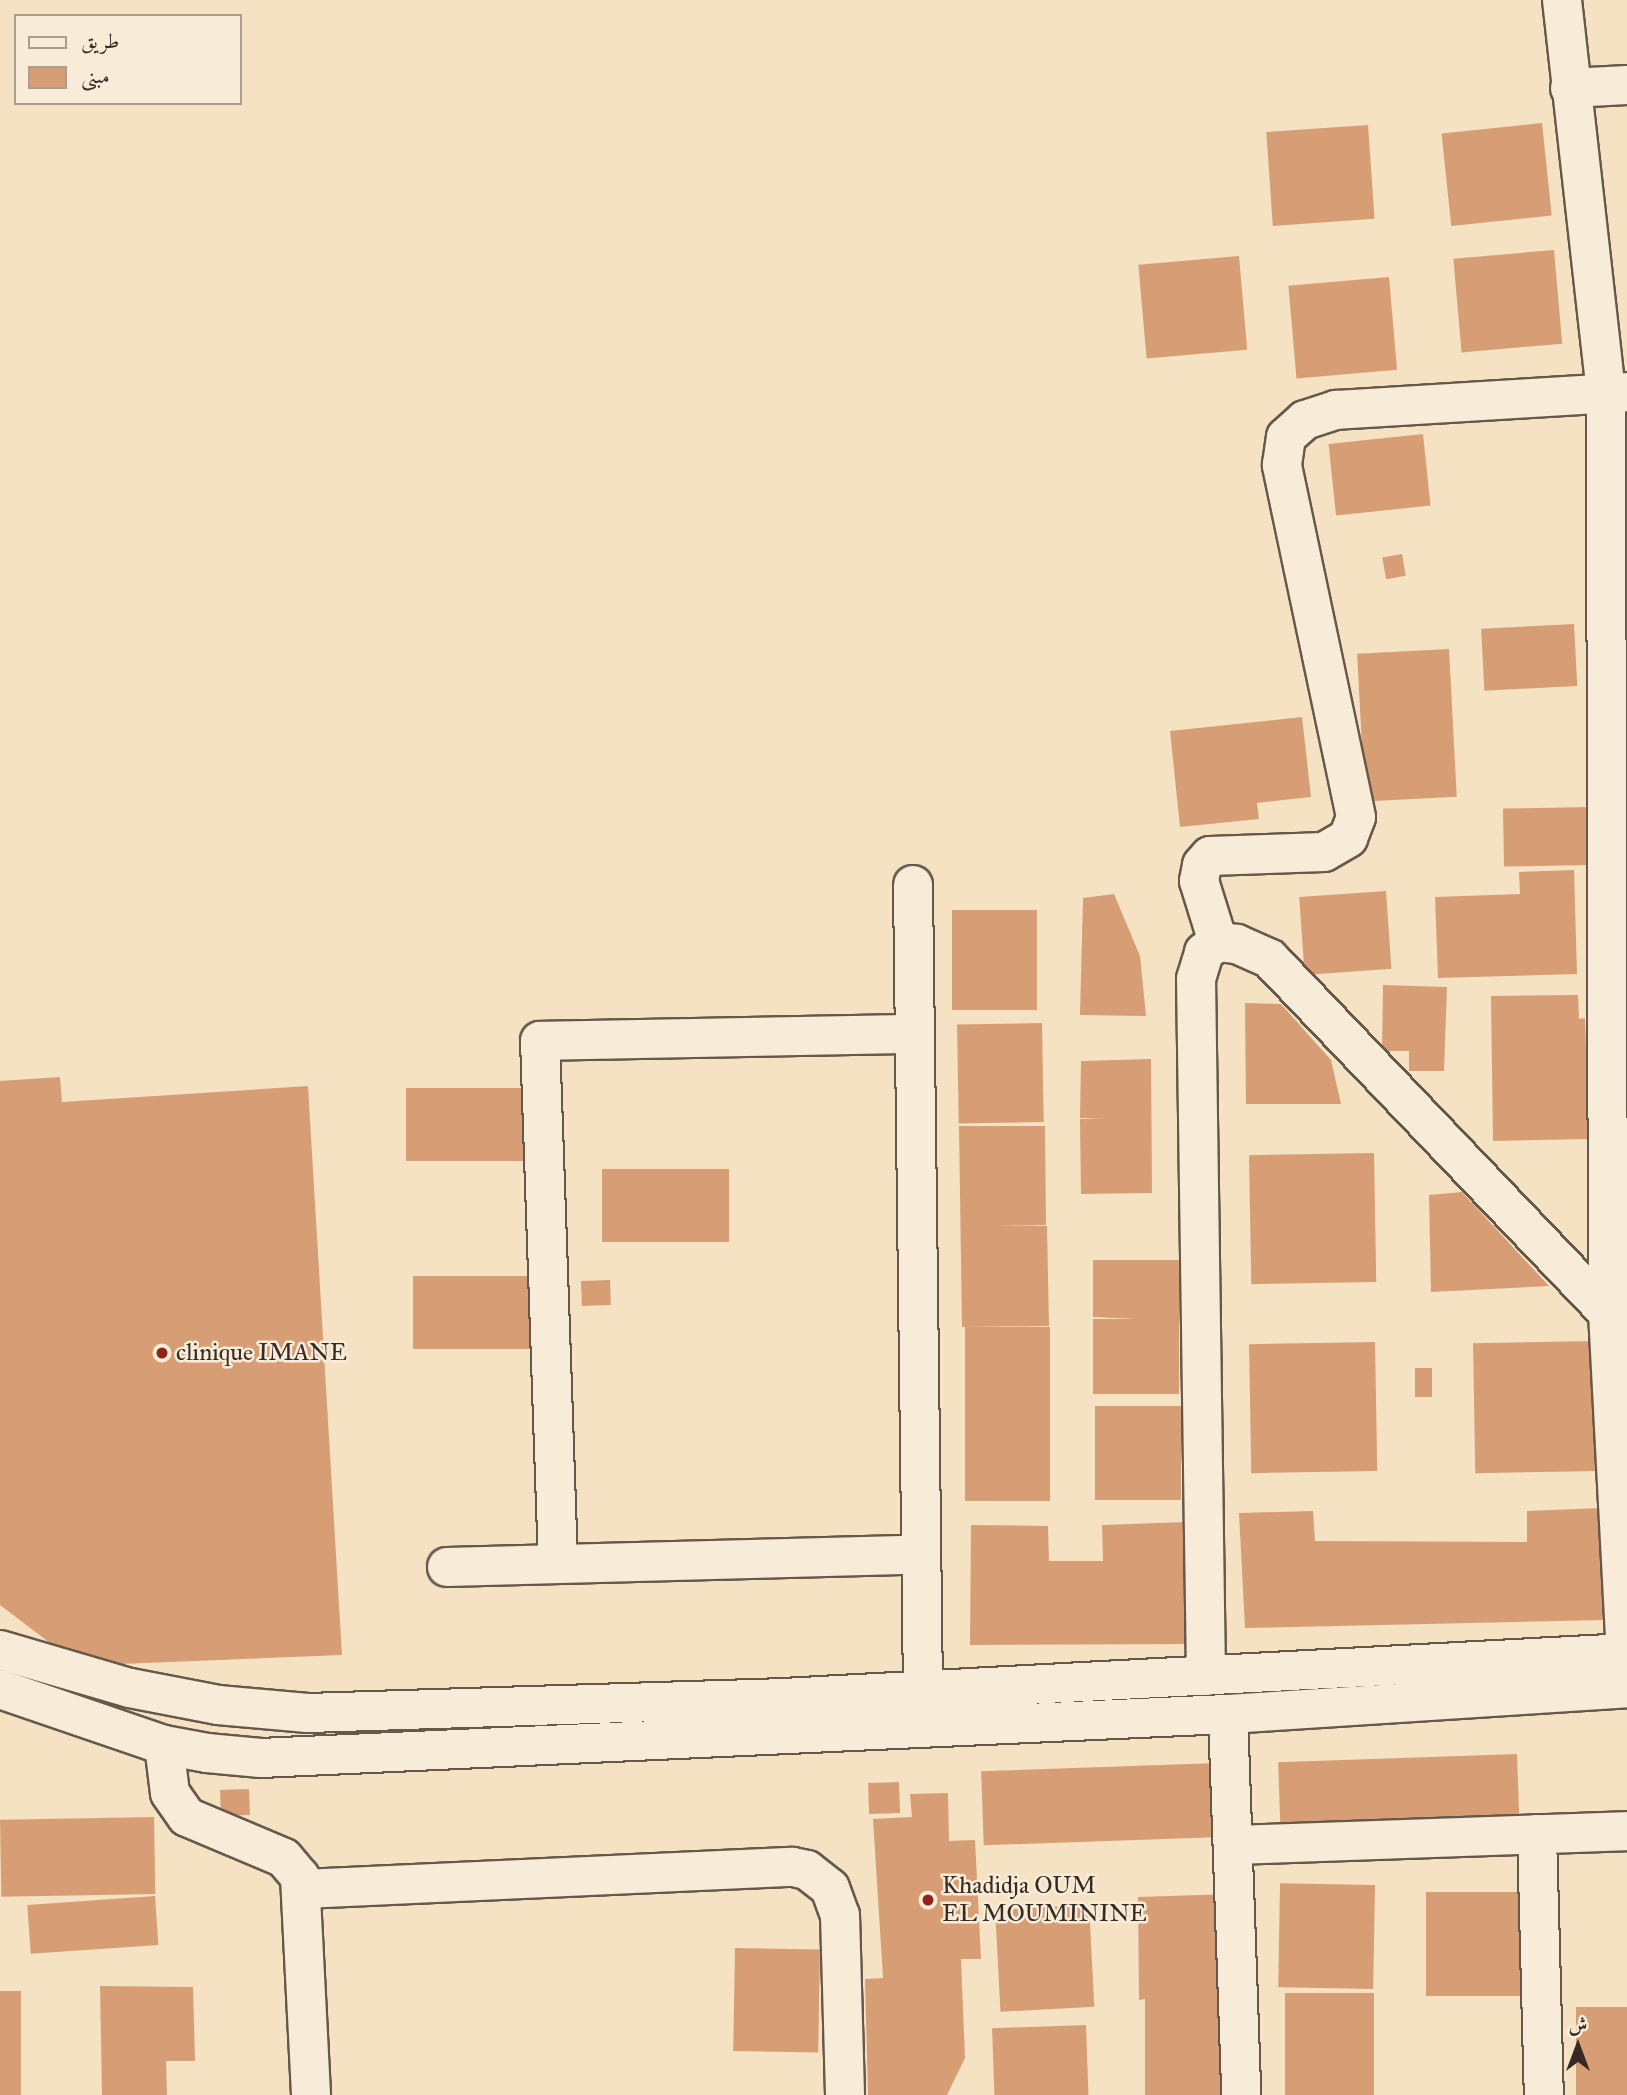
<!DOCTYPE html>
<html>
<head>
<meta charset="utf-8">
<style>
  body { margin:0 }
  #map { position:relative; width:1627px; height:2095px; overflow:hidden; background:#f5e2c3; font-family:"IM FELL Great Primer",Amiri,serif }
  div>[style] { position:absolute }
  .building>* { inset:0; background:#d79e76; transform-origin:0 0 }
  .roads { filter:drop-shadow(2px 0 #66584b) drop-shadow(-2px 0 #66584b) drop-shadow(0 2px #66584b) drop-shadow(0 -2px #66584b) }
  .minor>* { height:38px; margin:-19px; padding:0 19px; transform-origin:19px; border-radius:19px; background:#f8ecd8 }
  .dots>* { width:19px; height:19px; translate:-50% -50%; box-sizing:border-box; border:4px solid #f8ecd8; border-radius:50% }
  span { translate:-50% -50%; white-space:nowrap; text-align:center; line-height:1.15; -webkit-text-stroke:5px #f8ecd8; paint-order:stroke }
  .poi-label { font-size:24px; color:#372a23 }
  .left { translate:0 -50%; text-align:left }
  .legend { position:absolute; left:14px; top:14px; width:228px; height:91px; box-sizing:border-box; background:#f8ecd8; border:2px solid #ab9e90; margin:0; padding:9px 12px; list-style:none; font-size:21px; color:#372a23 }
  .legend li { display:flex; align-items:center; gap:14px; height:35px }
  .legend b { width:35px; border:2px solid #ab9e90 }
  .north { position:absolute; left:1543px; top:2011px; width:70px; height:70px; -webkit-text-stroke:5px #f8ecd8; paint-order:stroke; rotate:0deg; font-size:19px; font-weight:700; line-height:28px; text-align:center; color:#372a23 }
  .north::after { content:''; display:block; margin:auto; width:24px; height:32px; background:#372a23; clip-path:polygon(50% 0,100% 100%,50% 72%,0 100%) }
</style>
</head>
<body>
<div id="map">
  <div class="building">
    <div style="left:1542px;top:123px;width:93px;height:101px;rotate:84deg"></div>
    <div style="left:1368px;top:125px;width:94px;height:102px;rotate:86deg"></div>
    <div style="left:1554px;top:250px;width:94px;height:101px;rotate:85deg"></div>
    <div style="left:1239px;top:256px;width:94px;height:101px;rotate:85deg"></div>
    <div style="left:1389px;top:277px;width:93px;height:101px;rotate:85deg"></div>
    <div style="left:1423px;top:434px;width:72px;height:95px;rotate:84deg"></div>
    <div style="left:1402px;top:554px;width:22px;height:20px;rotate:80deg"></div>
    <div style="left:1574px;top:624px;width:62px;height:93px;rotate:87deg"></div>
    <div style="left:1449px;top:649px;width:148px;height:92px;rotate:87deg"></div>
    <div style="clip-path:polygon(1302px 717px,1311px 797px,1257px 803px,1259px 819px,1180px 827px,1170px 731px)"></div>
    <div style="left:1593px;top:807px;width:58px;height:90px;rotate:89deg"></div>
    <div style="clip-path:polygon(1574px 870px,1577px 974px,1438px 978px,1435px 897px,1520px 894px,1519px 872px)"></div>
    <div style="left:1386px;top:891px;width:78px;height:87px;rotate:86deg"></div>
    <div style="clip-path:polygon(1114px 894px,1140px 956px,1146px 1016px,1080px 1015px,1083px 898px)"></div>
    <div style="left:952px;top:910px;width:85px;height:100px"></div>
    <div style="clip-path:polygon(1383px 985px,1447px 987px,1444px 1071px,1409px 1071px,1409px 1051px,1382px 1051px)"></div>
    <div style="clip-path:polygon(1578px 995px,1579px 1019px,1585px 1018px,1589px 1139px,1493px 1141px,1491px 996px)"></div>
    <div style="clip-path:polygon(1245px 1003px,1281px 1004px,1331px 1060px,1341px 1104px,1246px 1104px)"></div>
    <div style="left:1042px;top:1023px;width:99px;height:85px;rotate:89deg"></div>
    <div style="clip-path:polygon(1151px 1059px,1152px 1193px,1081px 1194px,1080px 1119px,1103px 1119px,1080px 1118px,1081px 1061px)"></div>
    <div style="clip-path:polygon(60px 1077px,62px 1102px,308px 1086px,342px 1655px,71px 1666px,50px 1643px,0 1605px,0 1081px)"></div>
    <div style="left:406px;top:1088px;width:127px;height:73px"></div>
    <div style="clip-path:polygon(959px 1126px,1045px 1126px,1046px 1225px,1001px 1226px,1047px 1226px,1049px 1326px,962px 1327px)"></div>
    <div style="left:1374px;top:1153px;width:129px;height:125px;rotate:89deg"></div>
    <div style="left:602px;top:1169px;width:127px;height:73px"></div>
    <div style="clip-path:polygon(1462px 1192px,1549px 1286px,1431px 1292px,1429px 1195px)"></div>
    <div style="clip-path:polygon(1093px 1260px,1179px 1260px,1179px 1394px,1093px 1394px,1093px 1319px,1136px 1319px,1093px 1317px)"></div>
    <div style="left:413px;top:1276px;width:127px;height:73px"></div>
    <div style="left:610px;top:1280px;width:25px;height:29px;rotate:88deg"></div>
    <div style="left:1050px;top:1327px;width:174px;height:85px;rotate:90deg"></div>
    <div style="left:1599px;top:1341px;width:130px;height:126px;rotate:89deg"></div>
    <div style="left:1375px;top:1342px;width:129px;height:126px;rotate:89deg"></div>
    <div style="left:1415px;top:1368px;width:17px;height:29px"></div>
    <div style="left:1095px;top:1406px;width:86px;height:94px"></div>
    <div style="clip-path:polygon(1601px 1508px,1606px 1620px,1245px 1628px,1239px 1513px,1313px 1511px,1315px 1541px,1527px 1542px,1527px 1511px)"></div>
    <div style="clip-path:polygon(1186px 1522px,1190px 1644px,970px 1645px,971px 1525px,1048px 1526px,1049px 1561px,1103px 1561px,1102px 1525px)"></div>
    <div style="left:1517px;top:1754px;width:75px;height:239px;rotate:88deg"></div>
    <div style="left:1219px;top:1763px;width:74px;height:238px;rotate:88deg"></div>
    <div style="left:899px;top:1782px;width:31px;height:31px;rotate:88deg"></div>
    <div style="left:249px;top:1789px;width:26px;height:29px;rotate:88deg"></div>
    <div style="clip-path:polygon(948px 1793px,949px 1841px,975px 1840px,981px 1959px,961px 1959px,965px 2058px,947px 2095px,868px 2095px,865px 1979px,883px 1978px,873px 1819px,912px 1817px,910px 1794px)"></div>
    <div style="left:154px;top:1817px;width:77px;height:154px;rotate:89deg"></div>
    <div style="left:1375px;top:1885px;width:104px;height:95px;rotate:91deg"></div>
    <div style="left:1521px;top:1892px;width:104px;height:95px;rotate:90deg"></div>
    <div style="clip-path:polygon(1232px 1894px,1234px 2095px,1145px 2095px,1145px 1999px,1139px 2000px,1138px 1897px)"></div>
    <div style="left:155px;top:1896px;width:49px;height:128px;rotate:86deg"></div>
    <div style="left:1089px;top:1905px;width:102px;height:94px;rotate:87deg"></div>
    <div style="left:735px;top:1948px;width:85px;height:103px;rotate:1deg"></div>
    <div style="clip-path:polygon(100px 1986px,193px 1987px,195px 2061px,166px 2061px,167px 2095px,102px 2095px)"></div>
    <div style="left:0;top:1991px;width:21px;height:104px"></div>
    <div style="left:1285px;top:1993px;width:89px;height:102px"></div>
    <div style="left:1627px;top:2007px;width:88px;height:51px;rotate:90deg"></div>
    <div style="left:1086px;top:2025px;width:70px;height:94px;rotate:88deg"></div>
  </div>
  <div class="roads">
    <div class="minor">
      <div style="left:1562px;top:0;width:397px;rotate:83.6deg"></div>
      <div style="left:1606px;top:395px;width:918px;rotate:89.88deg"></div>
      <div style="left:1608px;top:1313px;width:340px;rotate:87deg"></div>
      <div style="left:1570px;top:88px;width:57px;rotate:-3deg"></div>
      <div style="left:913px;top:885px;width:805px;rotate:89.29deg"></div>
      <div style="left:1218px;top:942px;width:64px;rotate:-107.3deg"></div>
      <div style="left:1199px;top:881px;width:16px;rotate:-79deg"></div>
      <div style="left:1202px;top:865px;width:12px;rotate:-48deg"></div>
      <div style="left:1210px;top:856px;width:114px;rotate:-2deg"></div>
      <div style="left:1324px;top:852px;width:28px;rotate:-30deg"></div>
      <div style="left:1348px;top:838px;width:22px;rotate:-69deg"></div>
      <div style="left:1356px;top:817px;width:360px;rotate:-101.9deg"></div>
      <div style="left:1282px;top:465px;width:28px;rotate:-82deg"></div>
      <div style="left:1286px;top:437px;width:25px;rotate:-42deg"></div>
      <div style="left:1305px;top:420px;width:33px;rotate:-18deg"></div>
      <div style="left:1336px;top:410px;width:292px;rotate:-3.5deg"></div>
      <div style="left:558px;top:1563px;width:522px;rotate:-91.97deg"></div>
      <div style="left:540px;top:1041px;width:373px;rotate:-1.1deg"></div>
      <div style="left:447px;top:1567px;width:474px;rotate:-1.5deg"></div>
      <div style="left:0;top:1650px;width:135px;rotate:16.3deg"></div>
      <div style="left:130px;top:1688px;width:90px;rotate:10.9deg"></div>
      <div style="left:218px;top:1705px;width:90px;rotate:5.1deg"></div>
      <div style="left:308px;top:1713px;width:475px;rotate:-1.8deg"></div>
      <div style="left:783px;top:1698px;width:845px;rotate:-3.05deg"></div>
      <div style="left:1206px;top:1676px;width:697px;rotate:-90.82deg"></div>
      <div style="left:1196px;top:979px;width:28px;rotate:-73deg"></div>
      <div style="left:1204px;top:952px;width:17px;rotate:-36deg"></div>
      <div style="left:1218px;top:942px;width:19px;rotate:6deg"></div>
      <div style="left:1237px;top:944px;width:36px;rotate:24deg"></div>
      <div style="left:1270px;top:959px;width:489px;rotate:46.3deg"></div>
      <div style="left:0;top:1689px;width:173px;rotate:18.9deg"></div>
      <div style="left:164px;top:1745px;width:44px;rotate:10.5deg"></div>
      <div style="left:207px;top:1753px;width:54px;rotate:5.3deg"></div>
      <div style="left:261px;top:1758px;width:968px;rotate:-2.61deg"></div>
      <div style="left:1228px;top:1714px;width:400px;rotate:-3.7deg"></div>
      <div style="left:1228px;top:1714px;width:381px;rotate:88deg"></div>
      <div style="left:164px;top:1745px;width:48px;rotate:82.9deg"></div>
      <div style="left:170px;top:1793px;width:29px;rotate:55deg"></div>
      <div style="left:187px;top:1817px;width:105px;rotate:22.9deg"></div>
      <div style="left:284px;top:1858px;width:25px;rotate:50deg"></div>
      <div style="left:300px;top:1877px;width:218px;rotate:87.1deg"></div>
      <div style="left:1537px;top:1834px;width:261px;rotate:88.5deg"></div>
      <div style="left:1233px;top:1845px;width:394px;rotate:-2deg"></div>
      <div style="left:303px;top:1889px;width:490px;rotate:-2.6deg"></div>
      <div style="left:793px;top:1867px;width:14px;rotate:12deg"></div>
      <div style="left:807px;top:1870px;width:29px;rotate:38deg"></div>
      <div style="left:830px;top:1888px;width:29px;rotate:70deg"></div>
      <div style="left:840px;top:1915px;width:180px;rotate:88.4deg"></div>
    </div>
  </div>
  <div class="dots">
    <div style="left:162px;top:1353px;background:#8f2418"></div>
    <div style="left:928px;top:1900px;background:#8f2418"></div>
  </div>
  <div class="poi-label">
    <span class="left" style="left:176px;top:1353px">clinique IMANE</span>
    <span class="left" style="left:942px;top:1900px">Khadidja OUM<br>EL MOUMININE</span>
  </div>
  <ul class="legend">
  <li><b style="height:9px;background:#f8ecd8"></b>طريق</li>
  <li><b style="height:19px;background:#d79e76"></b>مبنى</li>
  </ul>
  <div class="north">ش</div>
</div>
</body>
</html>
